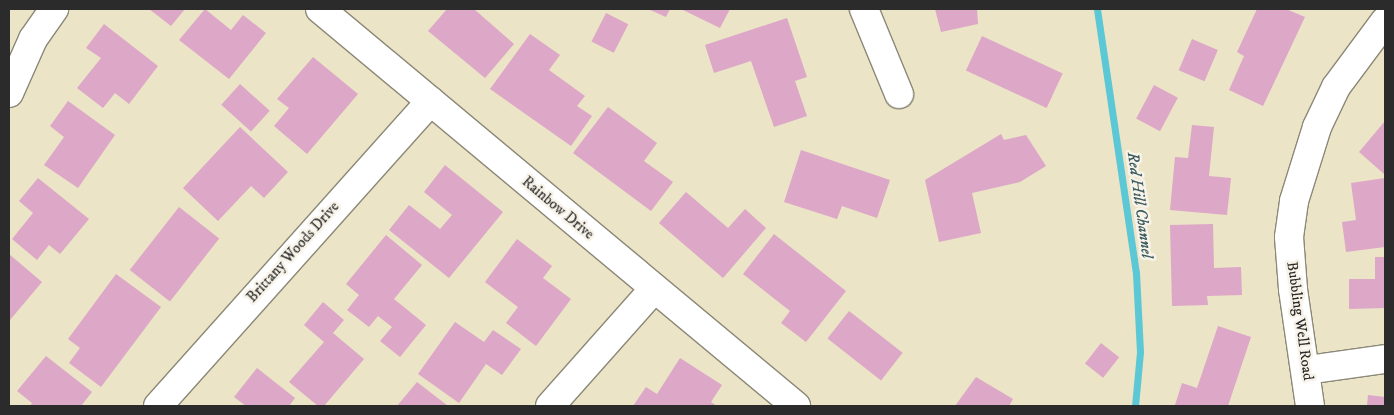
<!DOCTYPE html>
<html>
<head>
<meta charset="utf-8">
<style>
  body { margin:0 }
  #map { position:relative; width:1394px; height:415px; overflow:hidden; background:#ebe4c6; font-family:"IM FELL DW Pica",serif }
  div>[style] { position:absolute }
  .stream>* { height:7px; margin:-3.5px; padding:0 3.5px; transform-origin:3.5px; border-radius:3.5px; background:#5cc7d5 }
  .building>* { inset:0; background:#dda7c7; transform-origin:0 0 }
  .roads { filter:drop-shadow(1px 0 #8b8878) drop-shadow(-1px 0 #8b8878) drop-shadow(0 1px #8b8878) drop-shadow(0 -1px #8b8878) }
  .minor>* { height:28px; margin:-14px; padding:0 14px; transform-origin:14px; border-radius:14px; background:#fff }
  span { translate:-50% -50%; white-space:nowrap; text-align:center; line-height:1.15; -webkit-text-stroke:5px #f7f3e8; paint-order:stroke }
  .street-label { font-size:15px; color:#2b2b2b }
  .water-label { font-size:16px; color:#3a5a5e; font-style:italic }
  .frame { position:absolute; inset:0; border:10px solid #2b2b2b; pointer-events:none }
</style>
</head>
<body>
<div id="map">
  <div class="stream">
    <div style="left:1097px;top:9px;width:267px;rotate:81.6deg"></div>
    <div style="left:1136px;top:273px;width:79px;rotate:87.1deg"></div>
    <div style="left:1140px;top:352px;width:54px;rotate:95.3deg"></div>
  </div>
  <div class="building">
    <div style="clip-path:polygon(149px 9px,185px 9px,171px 26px)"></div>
    <div style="clip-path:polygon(205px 9px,231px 30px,243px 15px,266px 33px,229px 79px,179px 40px)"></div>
    <div style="clip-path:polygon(447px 9px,474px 9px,514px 44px,485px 78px,428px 31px)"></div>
    <div style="clip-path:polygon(648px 9px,670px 9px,666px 17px)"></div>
    <div style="clip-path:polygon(681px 9px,730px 9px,720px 28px)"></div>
    <div style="clip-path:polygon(935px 9px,977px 9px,978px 24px,941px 32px)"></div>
    <div style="clip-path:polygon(1257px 9px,1286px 9px,1305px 17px,1263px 106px,1229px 90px,1244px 56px,1237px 52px)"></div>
    <div style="left:606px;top:13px;width:25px;height:32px;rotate:27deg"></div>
    <div style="clip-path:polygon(787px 18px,807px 77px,795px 81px,807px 116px,774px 127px,751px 61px,714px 73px,705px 45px)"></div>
    <div style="clip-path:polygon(104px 24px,158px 66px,129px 104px,115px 93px,103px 108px,77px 88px,101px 58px,86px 48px)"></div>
    <div style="clip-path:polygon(530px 34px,560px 55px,549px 70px,585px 96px,577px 106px,592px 116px,571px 146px,490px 89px)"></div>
    <div style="left:982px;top:36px;width:89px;height:38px;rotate:25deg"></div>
    <div style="left:1192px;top:39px;width:28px;height:34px;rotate:23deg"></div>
    <div style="clip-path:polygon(313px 57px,358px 94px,307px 154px,274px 126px,289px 108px,277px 99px)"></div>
    <div style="left:240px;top:84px;width:40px;height:28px;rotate:42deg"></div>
    <div style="left:1154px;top:85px;width:27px;height:38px;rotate:28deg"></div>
    <div style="clip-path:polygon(68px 101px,115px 135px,78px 188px,44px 165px,64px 137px,50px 126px)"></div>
    <div style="clip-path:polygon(608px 107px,657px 143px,644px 161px,673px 182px,651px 211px,573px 153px)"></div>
    <div style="clip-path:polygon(1385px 121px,1385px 172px,1384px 174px,1359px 152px)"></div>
    <div style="clip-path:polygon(1192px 125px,1214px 127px,1209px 176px,1231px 178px,1227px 215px,1170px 210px,1175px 157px,1188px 158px)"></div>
    <div style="clip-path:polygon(240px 127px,288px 172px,264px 198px,251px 186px,218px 221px,183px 188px)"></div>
    <div style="clip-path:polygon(1001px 134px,1004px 140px,1026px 135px,1046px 166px,1020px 182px,972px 193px,981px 233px,939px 242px,925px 180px)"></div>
    <div style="clip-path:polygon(801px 150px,890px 180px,877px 218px,842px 206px,837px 219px,784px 202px)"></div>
    <div style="clip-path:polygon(445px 165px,503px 212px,449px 278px,389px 230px,409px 205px,440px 229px,452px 215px,424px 192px)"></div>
    <div style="clip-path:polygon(38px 178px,89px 219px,60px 254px,49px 245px,37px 260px,12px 239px,33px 213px,19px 201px)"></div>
    <div style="clip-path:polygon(1385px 178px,1385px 247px,1346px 252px,1342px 222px,1356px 220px,1351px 183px)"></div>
    <div style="clip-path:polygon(686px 192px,728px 228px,745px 209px,766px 228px,723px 278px,659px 223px)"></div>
    <div style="left:179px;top:207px;width:51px;height:80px;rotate:38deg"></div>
    <div style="clip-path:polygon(1213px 224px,1214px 268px,1241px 267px,1242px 295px,1207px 296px,1208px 305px,1172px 306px,1170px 225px)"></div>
    <div style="clip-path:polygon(774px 234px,846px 291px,806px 342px,781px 323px,790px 311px,743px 274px)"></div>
    <div style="clip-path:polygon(386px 235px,422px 265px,394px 299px,426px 325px,400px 357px,380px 341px,392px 327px,378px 316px,369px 327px,347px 310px,359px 295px,346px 284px)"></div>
    <div style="clip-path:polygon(517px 239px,552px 266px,543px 278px,571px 299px,536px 346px,506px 323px,518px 307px,485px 282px)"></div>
    <div style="clip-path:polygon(9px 254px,42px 282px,10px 320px,9px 319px)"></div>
    <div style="clip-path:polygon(1375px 257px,1385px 257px,1385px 308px,1349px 309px,1349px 279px,1375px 279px)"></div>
    <div style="clip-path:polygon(116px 274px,161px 307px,101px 387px,69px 363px,80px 348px,68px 339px)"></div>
    <div style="clip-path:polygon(323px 302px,344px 320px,333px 333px,364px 359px,324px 406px,318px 406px,289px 382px,324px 342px,304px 325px)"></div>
    <div style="left:849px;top:311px;width:68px;height:35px;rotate:38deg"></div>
    <div style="clip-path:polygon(455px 322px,484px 342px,493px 330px,521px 349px,502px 375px,486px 364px,459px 403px,418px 374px)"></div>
    <div style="clip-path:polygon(1218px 326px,1251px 337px,1228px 406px,1175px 405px,1182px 383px,1197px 388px)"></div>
    <div style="left:1101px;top:343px;width:23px;height:26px;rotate:38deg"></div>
    <div style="clip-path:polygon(46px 356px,92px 392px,81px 406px,30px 406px,32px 403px,17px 391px)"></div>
    <div style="clip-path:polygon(680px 358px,722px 385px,711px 402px,717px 406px,633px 406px,646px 387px,657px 394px)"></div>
    <div style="clip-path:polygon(257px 368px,295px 398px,289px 406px,246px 406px,234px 397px)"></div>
    <div style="clip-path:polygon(976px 377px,1013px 399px,1009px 406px,955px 406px)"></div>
    <div style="clip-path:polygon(417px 382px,448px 406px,397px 406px)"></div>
    <div style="clip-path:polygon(1368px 395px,1385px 397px,1385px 406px,1367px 406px)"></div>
  </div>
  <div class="roads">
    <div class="minor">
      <div style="left:320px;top:9px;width:620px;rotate:39.83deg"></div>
      <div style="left:864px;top:9px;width:92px;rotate:67.6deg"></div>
      <div style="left:9px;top:93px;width:59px;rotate:-66deg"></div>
      <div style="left:33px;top:39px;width:37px;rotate:-55deg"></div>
      <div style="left:1307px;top:370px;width:79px;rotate:-8deg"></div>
      <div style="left:158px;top:406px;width:409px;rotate:-48.2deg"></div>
      <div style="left:550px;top:406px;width:157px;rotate:-48.4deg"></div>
      <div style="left:1310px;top:406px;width:118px;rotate:-98.3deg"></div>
      <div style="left:1293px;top:289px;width:52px;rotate:-94.4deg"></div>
      <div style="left:1289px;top:237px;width:36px;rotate:-82deg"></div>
      <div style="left:1294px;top:201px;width:77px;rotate:-72.7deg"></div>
      <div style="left:1317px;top:127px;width:44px;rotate:-64.6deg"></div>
      <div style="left:1336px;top:87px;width:82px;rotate:-53.4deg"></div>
    </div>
  </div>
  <div class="street-label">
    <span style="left:558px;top:208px;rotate:40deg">Rainbow Drive</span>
    <span style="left:293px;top:252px;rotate:-48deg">Brittany Woods Drive</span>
    <span style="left:1300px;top:321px;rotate:82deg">Bubbling Well Road</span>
  </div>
  <div class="water-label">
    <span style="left:1140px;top:205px;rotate:82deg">Red Hill Channel</span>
  </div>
  <div class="frame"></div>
</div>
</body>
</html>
